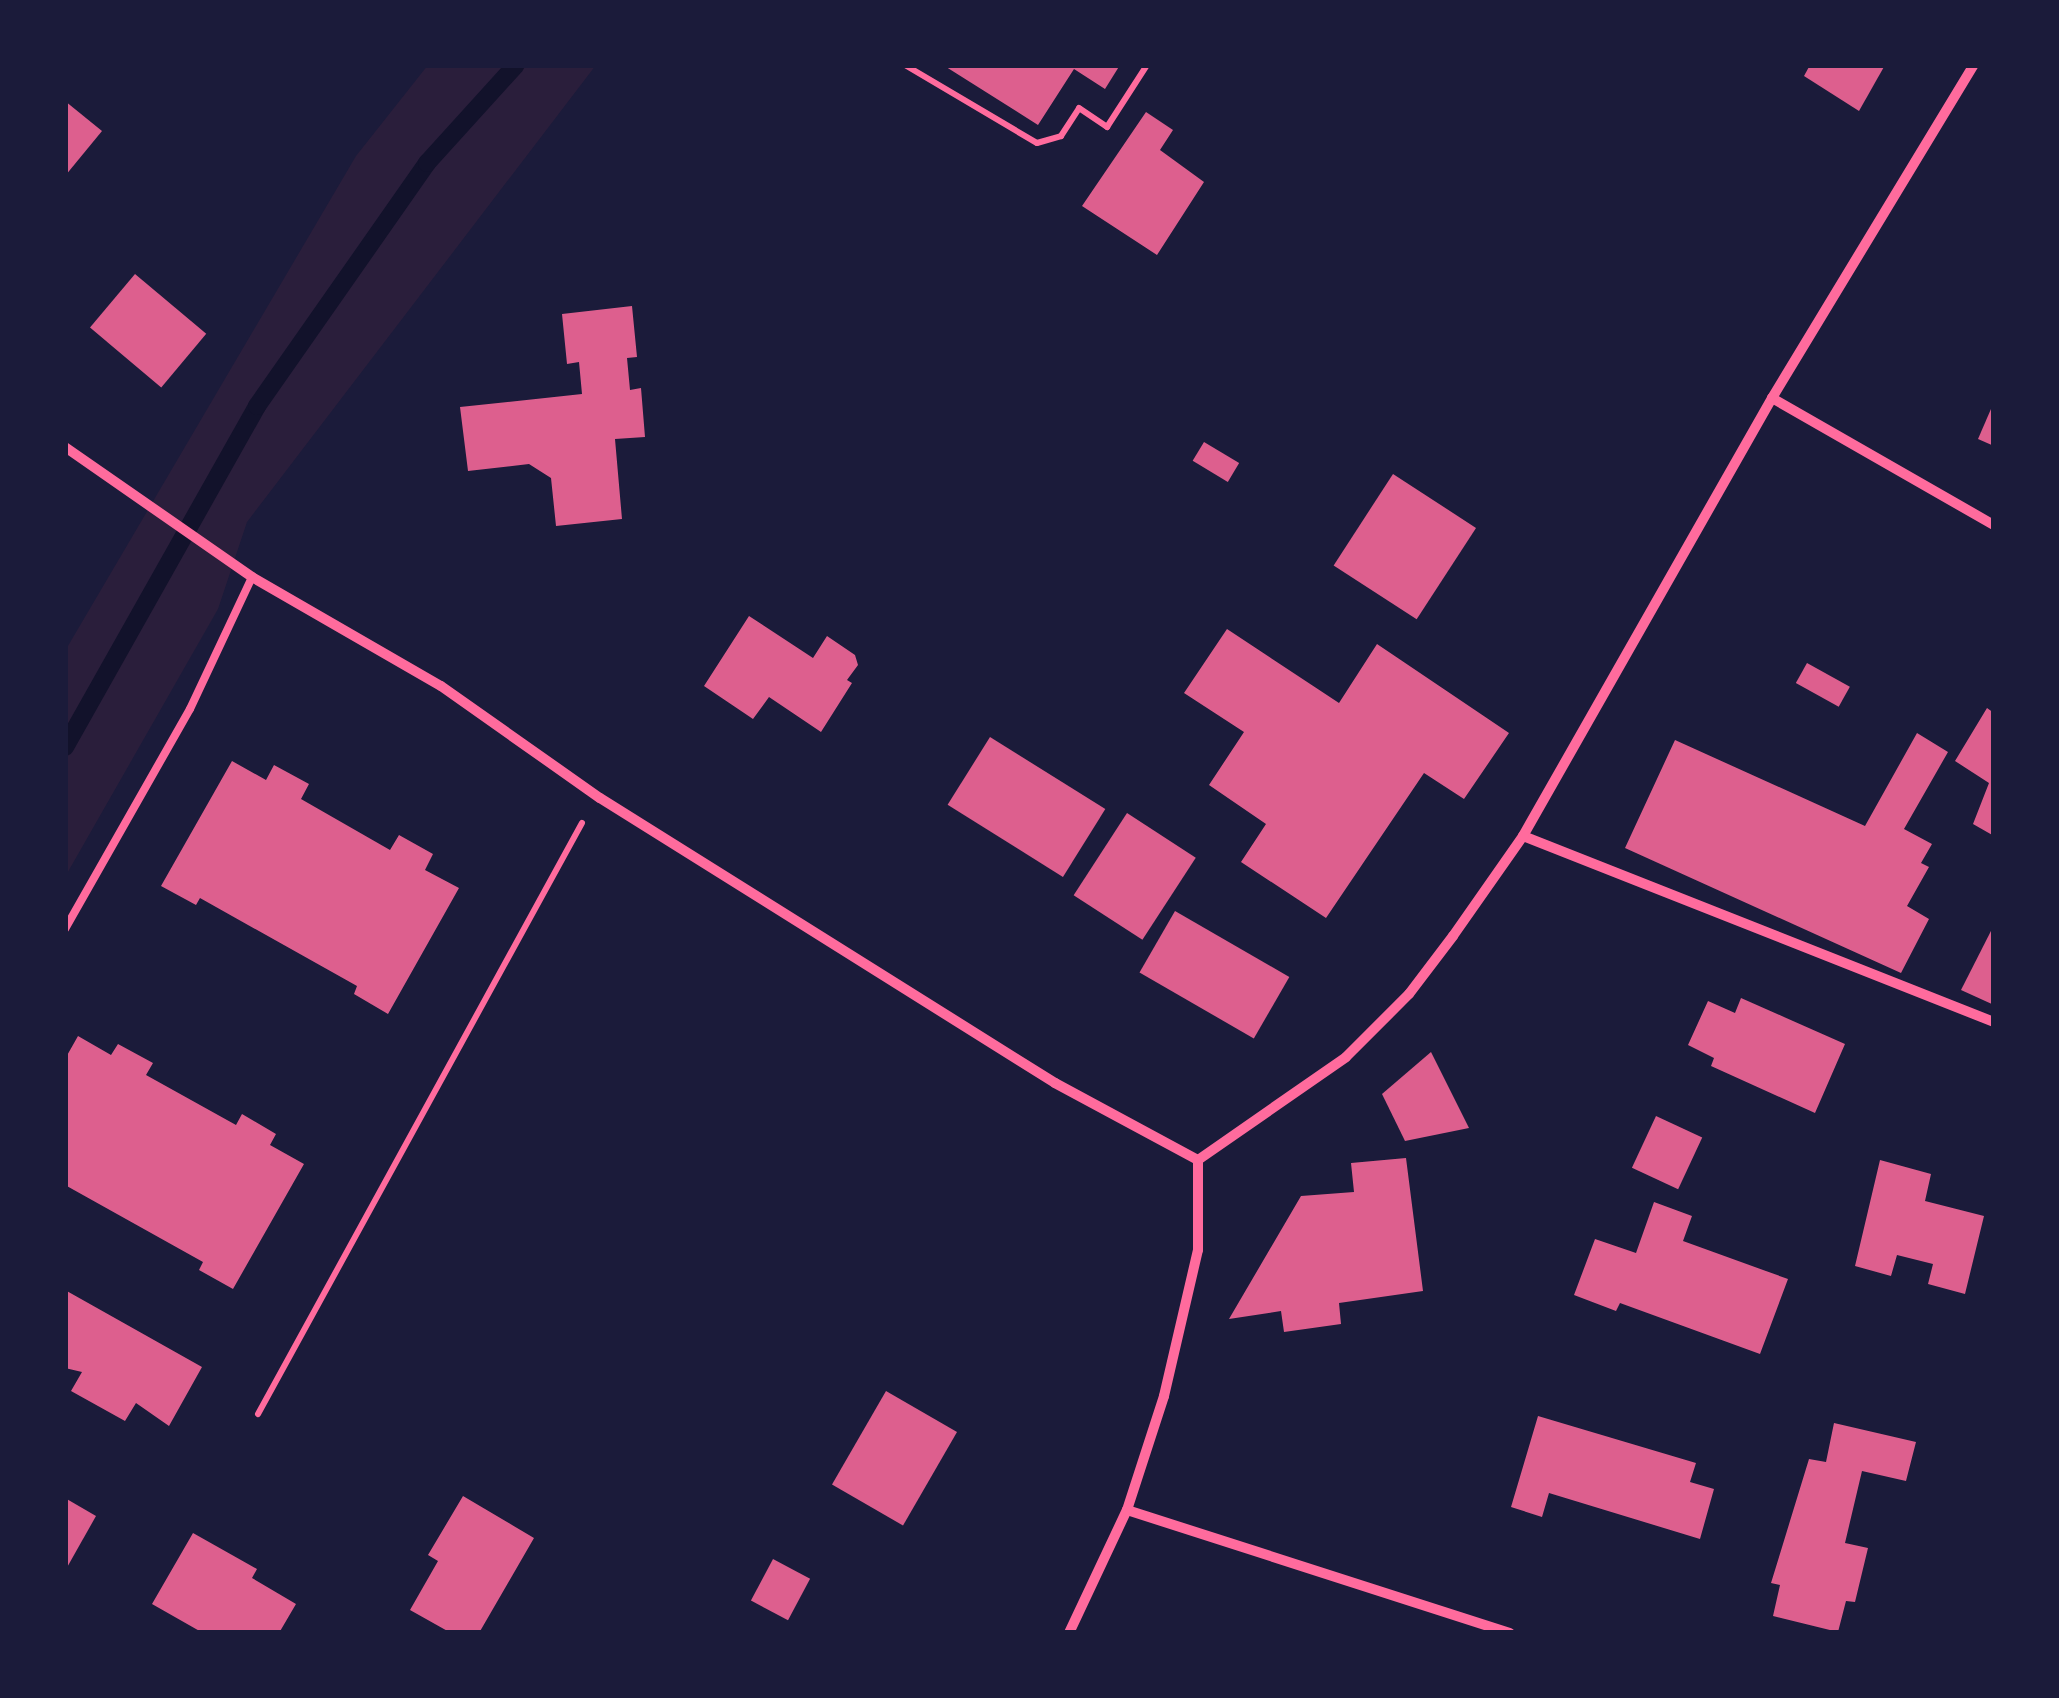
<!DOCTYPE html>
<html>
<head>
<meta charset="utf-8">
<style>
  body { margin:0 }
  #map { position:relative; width:2059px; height:1698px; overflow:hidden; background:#1b1b3a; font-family:"Public Sans",sans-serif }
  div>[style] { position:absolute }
  .green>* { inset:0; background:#2a1e3b }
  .stream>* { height:18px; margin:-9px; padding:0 9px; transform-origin:9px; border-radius:9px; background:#12122b }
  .building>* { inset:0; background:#dd5f8e; transform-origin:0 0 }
  .path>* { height:6px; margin:-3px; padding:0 3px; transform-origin:3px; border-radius:3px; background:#ff6b9d }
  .service>* { height:8px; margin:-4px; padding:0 4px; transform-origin:4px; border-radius:4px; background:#ff6b9d }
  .minor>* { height:10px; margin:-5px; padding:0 5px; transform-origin:5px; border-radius:5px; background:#ff6b9d }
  span { translate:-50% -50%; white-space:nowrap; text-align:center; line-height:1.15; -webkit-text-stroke:9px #1b1b3a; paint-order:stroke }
  .frame { position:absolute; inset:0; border:68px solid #1b1b3a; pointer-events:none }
</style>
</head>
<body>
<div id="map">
  <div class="green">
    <div style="clip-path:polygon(428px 65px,596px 65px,247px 522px,218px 609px,65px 877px,65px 651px,356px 156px)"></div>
  </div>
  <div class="stream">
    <div style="left:65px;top:747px;width:391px;rotate:-60.6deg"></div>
    <div style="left:257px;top:406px;width:297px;rotate:-55deg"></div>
    <div style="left:427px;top:163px;width:132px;rotate:-47.8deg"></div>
  </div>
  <div class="building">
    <div style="clip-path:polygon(943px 65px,1120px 65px,1105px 89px,1074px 69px,1038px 125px)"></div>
    <div style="clip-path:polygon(1810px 65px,1885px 65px,1859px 111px,1804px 76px)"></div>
    <div style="clip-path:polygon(65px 101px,102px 131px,65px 176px)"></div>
    <div style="clip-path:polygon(1146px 112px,1173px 130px,1160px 150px,1204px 182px,1157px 255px,1082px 206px)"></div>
    <div style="left:135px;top:274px;width:93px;height:70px;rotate:40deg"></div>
    <div style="clip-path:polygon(632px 306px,637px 357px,627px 358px,630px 390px,641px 388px,645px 437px,615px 439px,622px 519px,556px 526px,551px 478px,529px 464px,468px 471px,460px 407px,582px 394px,579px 362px,567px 364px,562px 314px)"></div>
    <div style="clip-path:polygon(1994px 402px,1994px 446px,1978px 439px)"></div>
    <div style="left:1204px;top:442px;width:41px;height:22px;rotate:31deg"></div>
    <div style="left:1393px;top:474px;width:99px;height:109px;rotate:33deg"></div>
    <div style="clip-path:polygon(749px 616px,813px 658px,827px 636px,855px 655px,858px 665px,847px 680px,852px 683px,821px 732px,769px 697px,753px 719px,704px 686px)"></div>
    <div style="clip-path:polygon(1227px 629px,1339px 703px,1377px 644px,1509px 733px,1464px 799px,1424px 773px,1326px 918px,1241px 862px,1266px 824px,1209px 785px,1244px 732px,1184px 693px)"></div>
    <div style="left:1807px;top:663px;width:49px;height:23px;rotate:29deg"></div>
    <div style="clip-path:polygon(1987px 708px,1994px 713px,1994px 836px,1973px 824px,1989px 783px,1955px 761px)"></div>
    <div style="clip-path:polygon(1917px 733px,1948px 752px,1904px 829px,1932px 844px,1921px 863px,1929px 867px,1907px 906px,1929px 919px,1901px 973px,1625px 848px,1675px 740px,1865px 826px)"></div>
    <div style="left:990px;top:737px;width:136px;height:80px;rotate:32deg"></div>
    <div style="clip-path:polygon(232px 761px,266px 780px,274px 765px,309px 784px,301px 799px,390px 850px,399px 835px,433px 854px,425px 870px,459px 888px,388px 1014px,354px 994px,357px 986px,200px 898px,196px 905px,161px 886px)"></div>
    <div style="left:1127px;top:813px;width:82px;height:98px;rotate:33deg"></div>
    <div style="left:1175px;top:911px;width:132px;height:71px;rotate:30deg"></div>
    <div style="clip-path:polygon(1994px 925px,1994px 1005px,1961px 990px)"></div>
    <div style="clip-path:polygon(1741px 998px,1845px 1044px,1815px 1113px,1711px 1066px,1714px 1058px,1688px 1045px,1708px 1001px,1735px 1013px)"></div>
    <div style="clip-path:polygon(78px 1036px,111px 1055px,118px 1044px,153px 1063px,146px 1075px,236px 1125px,242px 1114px,276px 1134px,270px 1145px,304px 1164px,233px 1289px,199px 1270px,203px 1262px,65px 1185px,65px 1059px)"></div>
    <div style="clip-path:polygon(1431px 1052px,1469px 1128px,1405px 1141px,1382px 1094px)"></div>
    <div style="left:1656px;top:1116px;width:51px;height:57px;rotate:25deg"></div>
    <div style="clip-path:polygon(1406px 1158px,1423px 1291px,1339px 1303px,1341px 1324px,1284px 1332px,1281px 1311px,1229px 1319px,1301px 1196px,1354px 1192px,1351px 1163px)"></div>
    <div style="clip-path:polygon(1880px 1160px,1931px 1174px,1925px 1201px,1984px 1216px,1965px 1294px,1928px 1284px,1933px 1264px,1897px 1255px,1891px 1276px,1855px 1266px)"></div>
    <div style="clip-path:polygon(1654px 1202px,1692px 1216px,1683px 1241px,1788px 1279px,1760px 1354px,1620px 1303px,1616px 1311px,1574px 1295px,1595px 1239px,1636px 1253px)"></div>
    <div style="clip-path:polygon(65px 1290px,202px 1367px,169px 1426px,136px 1403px,125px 1421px,71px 1391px,82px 1372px,65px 1368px)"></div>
    <div style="left:886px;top:1391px;width:82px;height:108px;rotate:30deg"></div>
    <div style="clip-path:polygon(1538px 1416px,1696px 1463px,1690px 1482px,1714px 1489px,1700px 1539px,1549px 1493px,1542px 1517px,1511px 1507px)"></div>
    <div style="clip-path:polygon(1834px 1423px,1916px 1442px,1906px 1481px,1862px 1471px,1845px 1543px,1868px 1548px,1855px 1602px,1846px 1601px,1838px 1632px,1773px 1616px,1780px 1585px,1771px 1583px,1809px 1459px,1826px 1462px)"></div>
    <div style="clip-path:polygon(463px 1496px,534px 1538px,479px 1633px,451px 1633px,410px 1610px,438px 1561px,428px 1555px)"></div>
    <div style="clip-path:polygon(65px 1498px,96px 1516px,65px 1571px)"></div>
    <div style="clip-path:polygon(193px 1533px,257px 1569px,252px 1578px,296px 1604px,279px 1633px,203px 1633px,152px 1604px)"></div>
    <div style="left:773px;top:1559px;width:42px;height:47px;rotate:28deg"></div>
  </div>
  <div class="path">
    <div style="left:905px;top:65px;width:153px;rotate:30.6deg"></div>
    <div style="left:1037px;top:143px;width:25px;rotate:-16deg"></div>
    <div style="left:1061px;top:136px;width:33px;rotate:-57deg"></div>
    <div style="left:1079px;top:108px;width:34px;rotate:34deg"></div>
    <div style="left:1107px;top:127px;width:74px;rotate:-57.2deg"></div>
    <div style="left:258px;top:1414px;width:674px;rotate:-61.27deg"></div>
  </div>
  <div class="service">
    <div style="left:65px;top:929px;width:253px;rotate:-60.4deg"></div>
    <div style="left:190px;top:709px;width:146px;rotate:-64.8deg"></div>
  </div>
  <div class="minor">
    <div style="left:1772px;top:398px;width:256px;rotate:29.8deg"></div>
    <div style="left:65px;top:447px;width:228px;rotate:34.8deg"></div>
    <div style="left:252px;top:577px;width:218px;rotate:30deg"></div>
    <div style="left:441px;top:686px;width:194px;rotate:35.2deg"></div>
    <div style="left:600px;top:798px;width:537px;rotate:32.06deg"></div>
    <div style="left:1055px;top:1083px;width:162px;rotate:28.3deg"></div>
    <div style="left:1523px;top:836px;width:506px;rotate:21.55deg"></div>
    <div style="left:1198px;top:1160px;width:180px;rotate:-34.8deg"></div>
    <div style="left:1346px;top:1057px;width:89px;rotate:-45deg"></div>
    <div style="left:1409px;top:994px;width:73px;rotate:-52.8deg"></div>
    <div style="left:1453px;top:936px;width:122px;rotate:-55deg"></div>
    <div style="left:1523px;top:836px;width:504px;rotate:-60.38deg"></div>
    <div style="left:1772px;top:398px;width:389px;rotate:-58.8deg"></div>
    <div style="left:1127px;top:1510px;width:402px;rotate:17.8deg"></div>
    <div style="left:1069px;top:1633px;width:136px;rotate:-64.8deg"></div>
    <div style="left:1127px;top:1510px;width:120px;rotate:-72deg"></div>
    <div style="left:1164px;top:1396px;width:150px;rotate:-76.9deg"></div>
    <div style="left:1198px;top:1250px;width:90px;rotate:-90deg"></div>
  </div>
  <div class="frame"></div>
</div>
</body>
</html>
